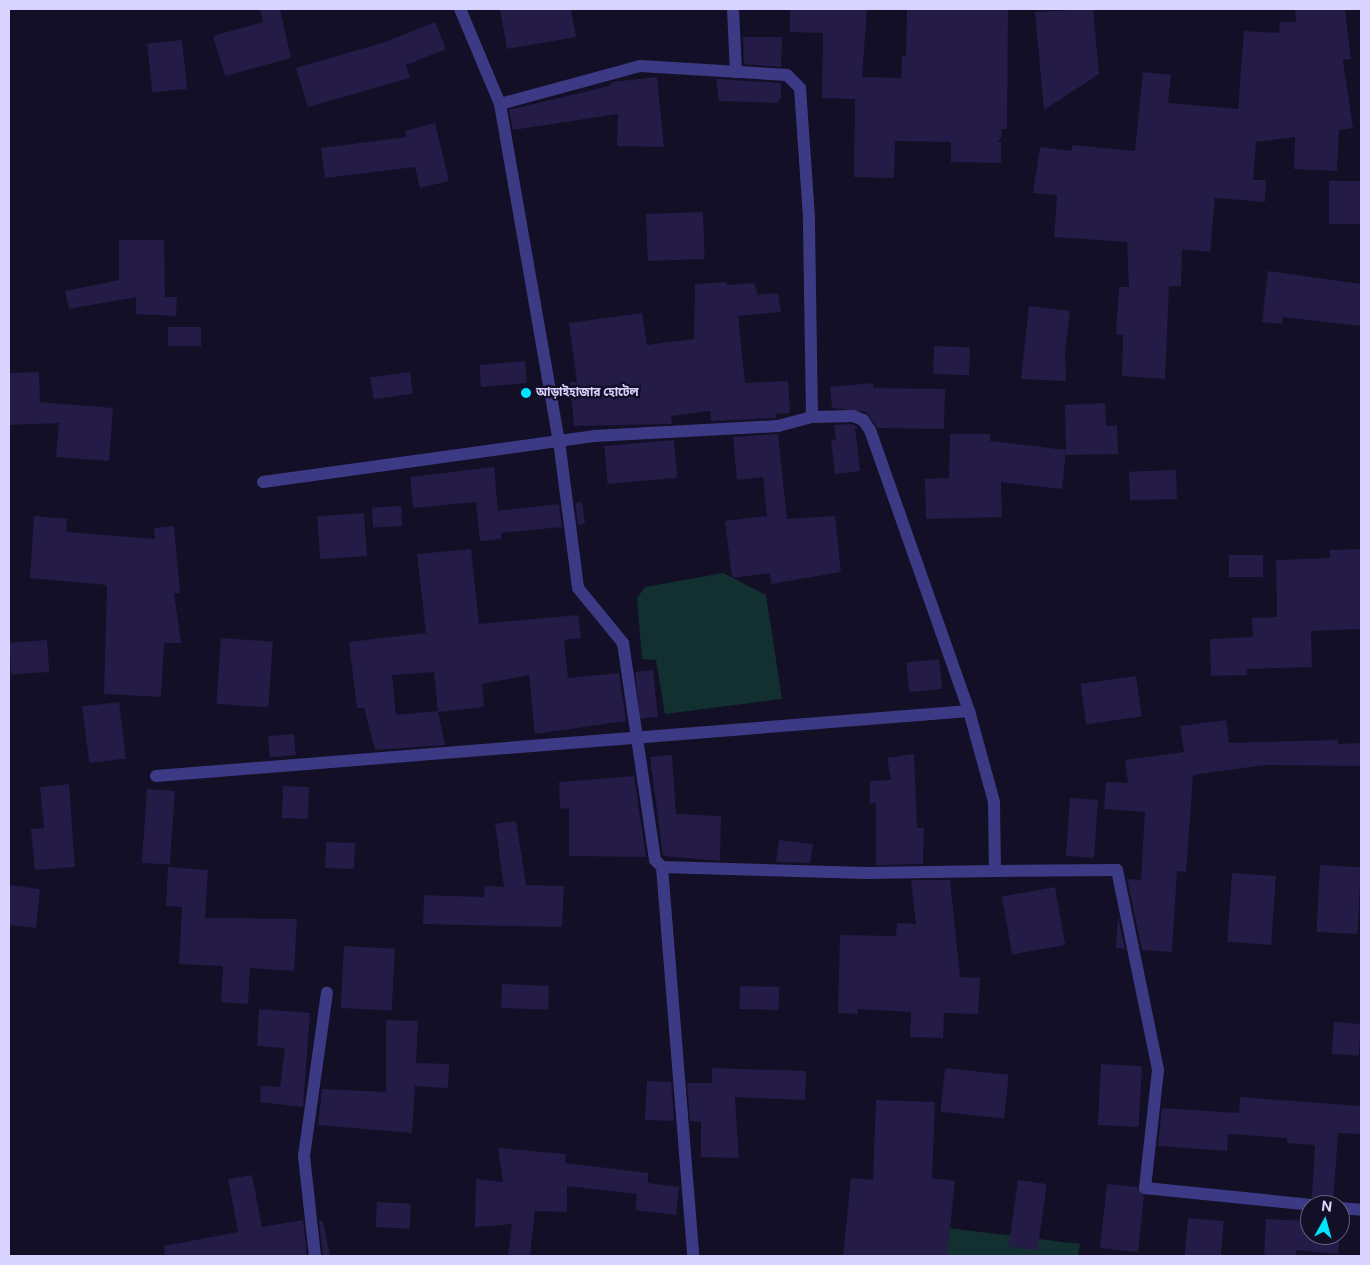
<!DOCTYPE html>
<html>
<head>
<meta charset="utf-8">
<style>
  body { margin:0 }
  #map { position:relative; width:1370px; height:1265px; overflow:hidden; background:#130f26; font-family:"Public Sans","Noto Sans Bengali",sans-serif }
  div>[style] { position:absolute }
  .green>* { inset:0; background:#12302f }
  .building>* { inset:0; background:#241b47; transform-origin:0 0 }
  .street>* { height:12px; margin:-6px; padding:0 6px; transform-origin:6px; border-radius:6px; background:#3d3a85 }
  .dots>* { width:14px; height:14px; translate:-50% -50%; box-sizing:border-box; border:2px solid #130f26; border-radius:50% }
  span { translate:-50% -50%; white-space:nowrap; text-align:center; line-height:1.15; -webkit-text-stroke:4.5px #130f26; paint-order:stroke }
  .poi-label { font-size:12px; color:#d9d4ff; font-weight:700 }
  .left { translate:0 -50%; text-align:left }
  .frame { position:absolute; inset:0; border:10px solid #d9d4ff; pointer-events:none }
  .north { position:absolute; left:1300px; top:1195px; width:50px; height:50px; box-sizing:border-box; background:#130f26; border:1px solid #625e7d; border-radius:50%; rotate:7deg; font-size:14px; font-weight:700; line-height:20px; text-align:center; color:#d9d4ff }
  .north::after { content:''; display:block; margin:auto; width:18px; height:22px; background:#00e5ff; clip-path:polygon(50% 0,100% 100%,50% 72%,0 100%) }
</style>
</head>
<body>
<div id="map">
  <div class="green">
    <div style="clip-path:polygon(723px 573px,766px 595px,782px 699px,665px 714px,656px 660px,642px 659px,637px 598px,645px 587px)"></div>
    <div style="clip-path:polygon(931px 1226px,1080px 1244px,1078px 1256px,927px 1256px)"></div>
  </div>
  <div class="building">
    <div style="clip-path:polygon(260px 9px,280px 9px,291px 58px,225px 76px,213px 36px,263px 22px)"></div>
    <div style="clip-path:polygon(500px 9px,571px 9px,576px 37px,507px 49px)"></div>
    <div style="clip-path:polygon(790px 9px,867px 9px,862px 77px,901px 78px,902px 56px,906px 56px,907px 9px,1008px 9px,1007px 129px,1002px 129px,1001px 139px,997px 142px,1001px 142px,1001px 163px,951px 162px,951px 142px,895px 141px,894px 178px,854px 177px,855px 99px,822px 98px,823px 33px,790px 32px)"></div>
    <div style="clip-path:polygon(1093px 9px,1099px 74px,1044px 110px,1035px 12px)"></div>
    <div style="clip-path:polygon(1295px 9px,1345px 9px,1351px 59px,1343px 60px,1353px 128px,1339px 130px,1337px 171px,1294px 169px,1295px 137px,1256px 142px,1253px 180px,1266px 180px,1265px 202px,1215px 198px,1210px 252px,1182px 249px,1181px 286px,1169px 286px,1165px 379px,1122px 376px,1123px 335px,1116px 334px,1119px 287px,1129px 287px,1127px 242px,1054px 237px,1057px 195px,1033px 193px,1040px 147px,1072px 151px,1072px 145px,1135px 151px,1143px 72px,1171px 75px,1168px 103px,1238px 109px,1244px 31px,1279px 33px,1280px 22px,1296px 22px)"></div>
    <div style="clip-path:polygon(435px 22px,446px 49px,406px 65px,410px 78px,308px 107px,296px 68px,385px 42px)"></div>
    <div style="clip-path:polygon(743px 37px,782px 37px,781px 67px,744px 64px)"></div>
    <div style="left:182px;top:40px;width:49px;height:35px;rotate:84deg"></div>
    <div style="clip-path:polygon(657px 77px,664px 147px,617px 146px,618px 114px,513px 130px,509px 110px,609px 86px,612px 82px)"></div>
    <div style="clip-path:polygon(716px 79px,781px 83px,781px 98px,777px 103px,719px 101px)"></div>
    <div style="clip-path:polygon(435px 123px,449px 181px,420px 188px,415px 167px,325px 178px,321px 148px,407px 137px,405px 131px)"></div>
    <div style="left:1361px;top:181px;width:43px;height:32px;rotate:90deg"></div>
    <div style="left:703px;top:212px;width:47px;height:57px;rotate:88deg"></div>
    <div style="clip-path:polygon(119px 240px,164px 240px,165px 297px,177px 297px,176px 316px,136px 314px,136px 297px,69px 309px,65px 291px,119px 280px)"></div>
    <div style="clip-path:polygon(1268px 271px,1361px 284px,1361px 326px,1283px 317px,1282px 324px,1262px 322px)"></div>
    <div style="clip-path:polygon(727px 282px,727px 285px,754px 283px,758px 295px,778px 293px,781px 312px,738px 316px,745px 383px,788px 381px,790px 413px,776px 414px,776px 418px,711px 421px,710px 411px,671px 416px,672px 424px,574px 426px,570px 382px,577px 382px,569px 323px,642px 313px,647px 345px,694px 339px,695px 284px)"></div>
    <div style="clip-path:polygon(1029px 306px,1070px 311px,1065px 351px,1066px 381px,1021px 379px)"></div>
    <div style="left:168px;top:327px;width:33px;height:19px"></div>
    <div style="left:934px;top:346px;width:36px;height:28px;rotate:2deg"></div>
    <div style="left:525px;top:361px;width:22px;height:46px;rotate:85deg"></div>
    <div style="clip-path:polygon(39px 372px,40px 402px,113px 408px,109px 461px,56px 457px,59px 423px,9px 425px,9px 373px)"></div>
    <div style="left:410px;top:372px;width:22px;height:40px;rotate:82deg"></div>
    <div style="clip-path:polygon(873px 383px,873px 388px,945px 389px,944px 429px,878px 428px,866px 412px,832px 408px,830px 387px)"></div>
    <div style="clip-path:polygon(1105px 403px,1106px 426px,1117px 425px,1118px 454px,1066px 455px,1066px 451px,1062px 489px,1001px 482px,1002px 517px,926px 519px,925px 479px,949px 478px,950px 434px,990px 434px,990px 441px,1066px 450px,1065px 405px)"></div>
    <div style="clip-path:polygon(852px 424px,859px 428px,855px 428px,860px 471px,835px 474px,831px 440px,836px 440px,834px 425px)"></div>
    <div style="clip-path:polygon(778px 434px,787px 519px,835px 516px,841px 572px,771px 584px,770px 573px,732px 578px,725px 521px,767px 516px,763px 477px,737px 480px,733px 437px)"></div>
    <div style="left:674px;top:440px;width:38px;height:70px;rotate:85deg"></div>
    <div style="clip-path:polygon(494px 467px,498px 511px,559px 504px,562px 527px,501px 533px,501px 539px,480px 541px,476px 502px,413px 508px,410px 477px)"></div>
    <div style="left:1176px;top:470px;width:29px;height:47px;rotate:88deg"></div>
    <div style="left:582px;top:502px;width:22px;height:7px;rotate:82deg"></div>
    <div style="left:401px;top:506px;width:20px;height:29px;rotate:87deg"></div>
    <div style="left:364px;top:513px;width:43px;height:47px;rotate:86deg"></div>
    <div style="clip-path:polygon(34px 516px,67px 519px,66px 532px,155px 539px,154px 528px,174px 526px,180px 593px,174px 593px,181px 643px,164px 643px,161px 697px,104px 694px,107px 585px,30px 578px)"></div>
    <div style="clip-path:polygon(471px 549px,479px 624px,578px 615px,581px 638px,564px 640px,568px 678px,619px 673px,626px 721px,535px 734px,529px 675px,482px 684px,484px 707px,438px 712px,434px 672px,392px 675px,396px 715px,438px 711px,445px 745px,375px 750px,364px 708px,357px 708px,349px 642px,426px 633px,417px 554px)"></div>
    <div style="clip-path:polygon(1361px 549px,1361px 629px,1311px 631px,1312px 667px,1247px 669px,1247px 675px,1211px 676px,1210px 639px,1253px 637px,1252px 618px,1277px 617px,1276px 560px,1330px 558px,1330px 550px)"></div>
    <div style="left:1263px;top:555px;width:22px;height:34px;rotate:90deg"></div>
    <div style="left:221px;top:638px;width:52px;height:66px;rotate:4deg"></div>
    <div style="left:47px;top:640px;width:32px;height:38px;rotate:86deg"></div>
    <div style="left:939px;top:659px;width:30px;height:33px;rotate:84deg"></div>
    <div style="left:653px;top:670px;width:47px;height:18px;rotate:84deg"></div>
    <div style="left:1136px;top:676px;width:41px;height:56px;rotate:82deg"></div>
    <div style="left:119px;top:702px;width:57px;height:37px;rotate:83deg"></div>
    <div style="clip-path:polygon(1226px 720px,1229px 743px,1338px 740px,1338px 744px,1361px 743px,1361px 766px,1264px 765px,1193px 775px,1186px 872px,1177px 871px,1172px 952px,1142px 950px,1127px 879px,1141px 880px,1145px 812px,1104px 809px,1106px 782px,1128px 783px,1125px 760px,1184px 752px,1180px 726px)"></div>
    <div style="left:294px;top:734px;width:21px;height:26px;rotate:85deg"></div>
    <div style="clip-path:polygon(914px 754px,917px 828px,924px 828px,923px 864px,876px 865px,876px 803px,870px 804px,870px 781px,891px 780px,887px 758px)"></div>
    <div style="clip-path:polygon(672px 755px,676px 814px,721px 816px,720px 861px,663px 856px,650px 757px)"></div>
    <div style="clip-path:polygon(634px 776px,646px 857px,569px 856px,569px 808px,560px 809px,559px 782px)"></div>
    <div style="clip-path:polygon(69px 784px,75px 867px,35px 870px,31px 829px,44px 828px,40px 787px)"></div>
    <div style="left:283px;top:786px;width:26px;height:32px;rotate:2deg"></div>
    <div style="left:147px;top:789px;width:28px;height:74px;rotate:4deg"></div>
    <div style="left:1070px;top:798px;width:28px;height:58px;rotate:4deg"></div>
    <div style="clip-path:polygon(516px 821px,526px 885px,564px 886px,562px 927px,423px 924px,424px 895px,484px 897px,485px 886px,504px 887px,495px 824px)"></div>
    <div style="clip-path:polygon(779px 840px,813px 844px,810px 863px,776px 862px)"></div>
    <div style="left:326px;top:842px;width:29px;height:26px;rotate:2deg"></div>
    <div style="left:1320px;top:865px;width:41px;height:67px;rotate:3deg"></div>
    <div style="clip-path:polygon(168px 867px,208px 870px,205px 918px,297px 919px,294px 971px,250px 968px,248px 1004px,221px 1002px,223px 966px,179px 964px,182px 907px,166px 906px)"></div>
    <div style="left:1232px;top:873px;width:44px;height:69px;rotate:4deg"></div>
    <div style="clip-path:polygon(911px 880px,950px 880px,960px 977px,980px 978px,978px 1014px,944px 1013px,943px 1038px,910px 1037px,911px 1012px,858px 1009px,858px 1014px,838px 1013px,840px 935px,896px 936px,897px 923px,916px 924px)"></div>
    <div style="clip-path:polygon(9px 885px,40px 889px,36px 928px,9px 925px)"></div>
    <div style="left:1055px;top:887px;width:59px;height:54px;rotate:80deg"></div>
    <div style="clip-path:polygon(1118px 917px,1125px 949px,1116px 948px)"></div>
    <div style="left:344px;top:946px;width:51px;height:62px;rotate:3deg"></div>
    <div style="left:502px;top:984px;width:47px;height:24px;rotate:2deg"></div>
    <div style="left:740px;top:986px;width:39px;height:23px;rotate:1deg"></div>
    <div style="clip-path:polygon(259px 1009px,310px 1013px,303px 1107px,260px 1102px,261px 1086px,280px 1087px,285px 1048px,257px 1046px)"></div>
    <div style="clip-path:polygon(386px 1020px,418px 1021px,416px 1063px,449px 1064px,448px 1088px,415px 1086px,412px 1133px,318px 1125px,322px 1089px,386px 1092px)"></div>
    <div style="left:1334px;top:1022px;width:27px;height:32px;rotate:4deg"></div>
    <div style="left:1101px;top:1064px;width:41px;height:61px;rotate:3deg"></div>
    <div style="clip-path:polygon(712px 1068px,806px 1071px,805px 1100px,735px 1097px,739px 1158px,701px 1157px,701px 1122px,690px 1121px,687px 1083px,712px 1083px)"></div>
    <div style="left:945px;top:1068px;width:64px;height:44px;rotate:6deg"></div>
    <div style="clip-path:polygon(647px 1081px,671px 1082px,674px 1121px,645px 1120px)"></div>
    <div style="clip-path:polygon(1240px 1097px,1361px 1106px,1360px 1134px,1338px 1133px,1333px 1205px,1319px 1205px,1312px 1197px,1315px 1145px,1287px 1143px,1287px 1138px,1228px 1134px,1227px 1151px,1158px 1146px,1162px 1108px,1239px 1113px)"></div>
    <div style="clip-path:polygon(876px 1100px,935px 1102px,932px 1178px,955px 1181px,947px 1256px,843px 1256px,851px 1178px,873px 1180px)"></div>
    <div style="clip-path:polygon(498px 1148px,566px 1154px,565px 1163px,648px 1173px,648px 1183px,679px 1187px,676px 1215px,635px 1210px,637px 1194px,567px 1186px,567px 1212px,535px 1211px,530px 1256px,508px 1256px,512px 1224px,475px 1227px,476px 1179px,503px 1182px)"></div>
    <div style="clip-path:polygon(252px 1175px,262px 1227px,303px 1220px,307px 1256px,165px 1256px,164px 1246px,238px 1232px,228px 1179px)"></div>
    <div style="left:1018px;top:1180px;width:29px;height:67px;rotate:8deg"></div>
    <div style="clip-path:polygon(1107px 1184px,1137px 1187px,1144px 1196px,1138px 1252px,1100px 1248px)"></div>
    <div style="left:377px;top:1202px;width:34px;height:25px;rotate:3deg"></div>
    <div style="clip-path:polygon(1310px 1217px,1310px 1235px,1340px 1235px,1341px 1220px,1338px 1254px,1296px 1250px,1296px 1256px,1264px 1256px,1266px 1219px,1310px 1221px)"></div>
    <div style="left:1188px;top:1218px;width:36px;height:38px;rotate:5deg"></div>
    <div style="clip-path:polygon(319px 1221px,323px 1221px,330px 1256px,323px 1256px)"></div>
  </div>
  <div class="street">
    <div style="left:733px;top:9px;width:63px;rotate:87.3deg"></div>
    <div style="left:500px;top:104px;width:342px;rotate:80.1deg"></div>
    <div style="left:559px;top:441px;width:148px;rotate:82.6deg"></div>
    <div style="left:578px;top:588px;width:71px;rotate:50.7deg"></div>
    <div style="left:623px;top:643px;width:219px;rotate:81.6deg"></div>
    <div style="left:655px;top:860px;width:10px;rotate:45deg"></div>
    <div style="left:662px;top:867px;width:390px;rotate:85.4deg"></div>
    <div style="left:812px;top:417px;width:41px;rotate:-1.4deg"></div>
    <div style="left:853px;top:416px;width:11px;rotate:22deg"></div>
    <div style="left:863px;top:420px;width:12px;rotate:55deg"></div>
    <div style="left:870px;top:430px;width:298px;rotate:70.6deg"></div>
    <div style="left:263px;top:482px;width:334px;rotate:-7.9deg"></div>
    <div style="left:594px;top:436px;width:184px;rotate:-3.1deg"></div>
    <div style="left:778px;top:426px;width:35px;rotate:-15deg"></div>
    <div style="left:812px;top:417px;width:200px;rotate:-90.9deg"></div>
    <div style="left:809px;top:217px;width:129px;rotate:-94deg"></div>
    <div style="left:800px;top:88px;width:18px;rotate:-135deg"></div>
    <div style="left:787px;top:75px;width:147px;rotate:-176.5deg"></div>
    <div style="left:640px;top:66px;width:145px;rotate:164.8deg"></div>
    <div style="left:500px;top:104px;width:103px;rotate:-112.8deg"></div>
    <div style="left:156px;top:776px;width:816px;rotate:-4.57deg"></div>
    <div style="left:969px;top:711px;width:94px;rotate:74.6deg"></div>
    <div style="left:994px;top:802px;width:69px;rotate:89.2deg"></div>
    <div style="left:995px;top:871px;width:122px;rotate:-0.5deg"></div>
    <div style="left:1117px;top:870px;width:204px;rotate:78.4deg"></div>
    <div style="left:1158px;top:1070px;width:119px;rotate:96.3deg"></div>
    <div style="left:1145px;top:1188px;width:167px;rotate:5.8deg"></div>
    <div style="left:662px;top:867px;width:204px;rotate:1.7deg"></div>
    <div style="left:866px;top:873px;width:129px;rotate:-0.9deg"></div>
    <div style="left:1340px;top:1208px;width:21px;rotate:5deg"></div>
    <div style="left:315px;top:1256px;width:101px;rotate:-96.3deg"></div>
    <div style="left:304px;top:1156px;width:165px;rotate:-82deg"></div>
  </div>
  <div class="dots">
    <div style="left:526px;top:393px;background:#00e5ff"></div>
  </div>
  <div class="poi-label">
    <span class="left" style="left:536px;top:393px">আড়াইহাজার হোটেল</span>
  </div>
  <div class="frame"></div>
  <div class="north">N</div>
</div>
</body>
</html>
